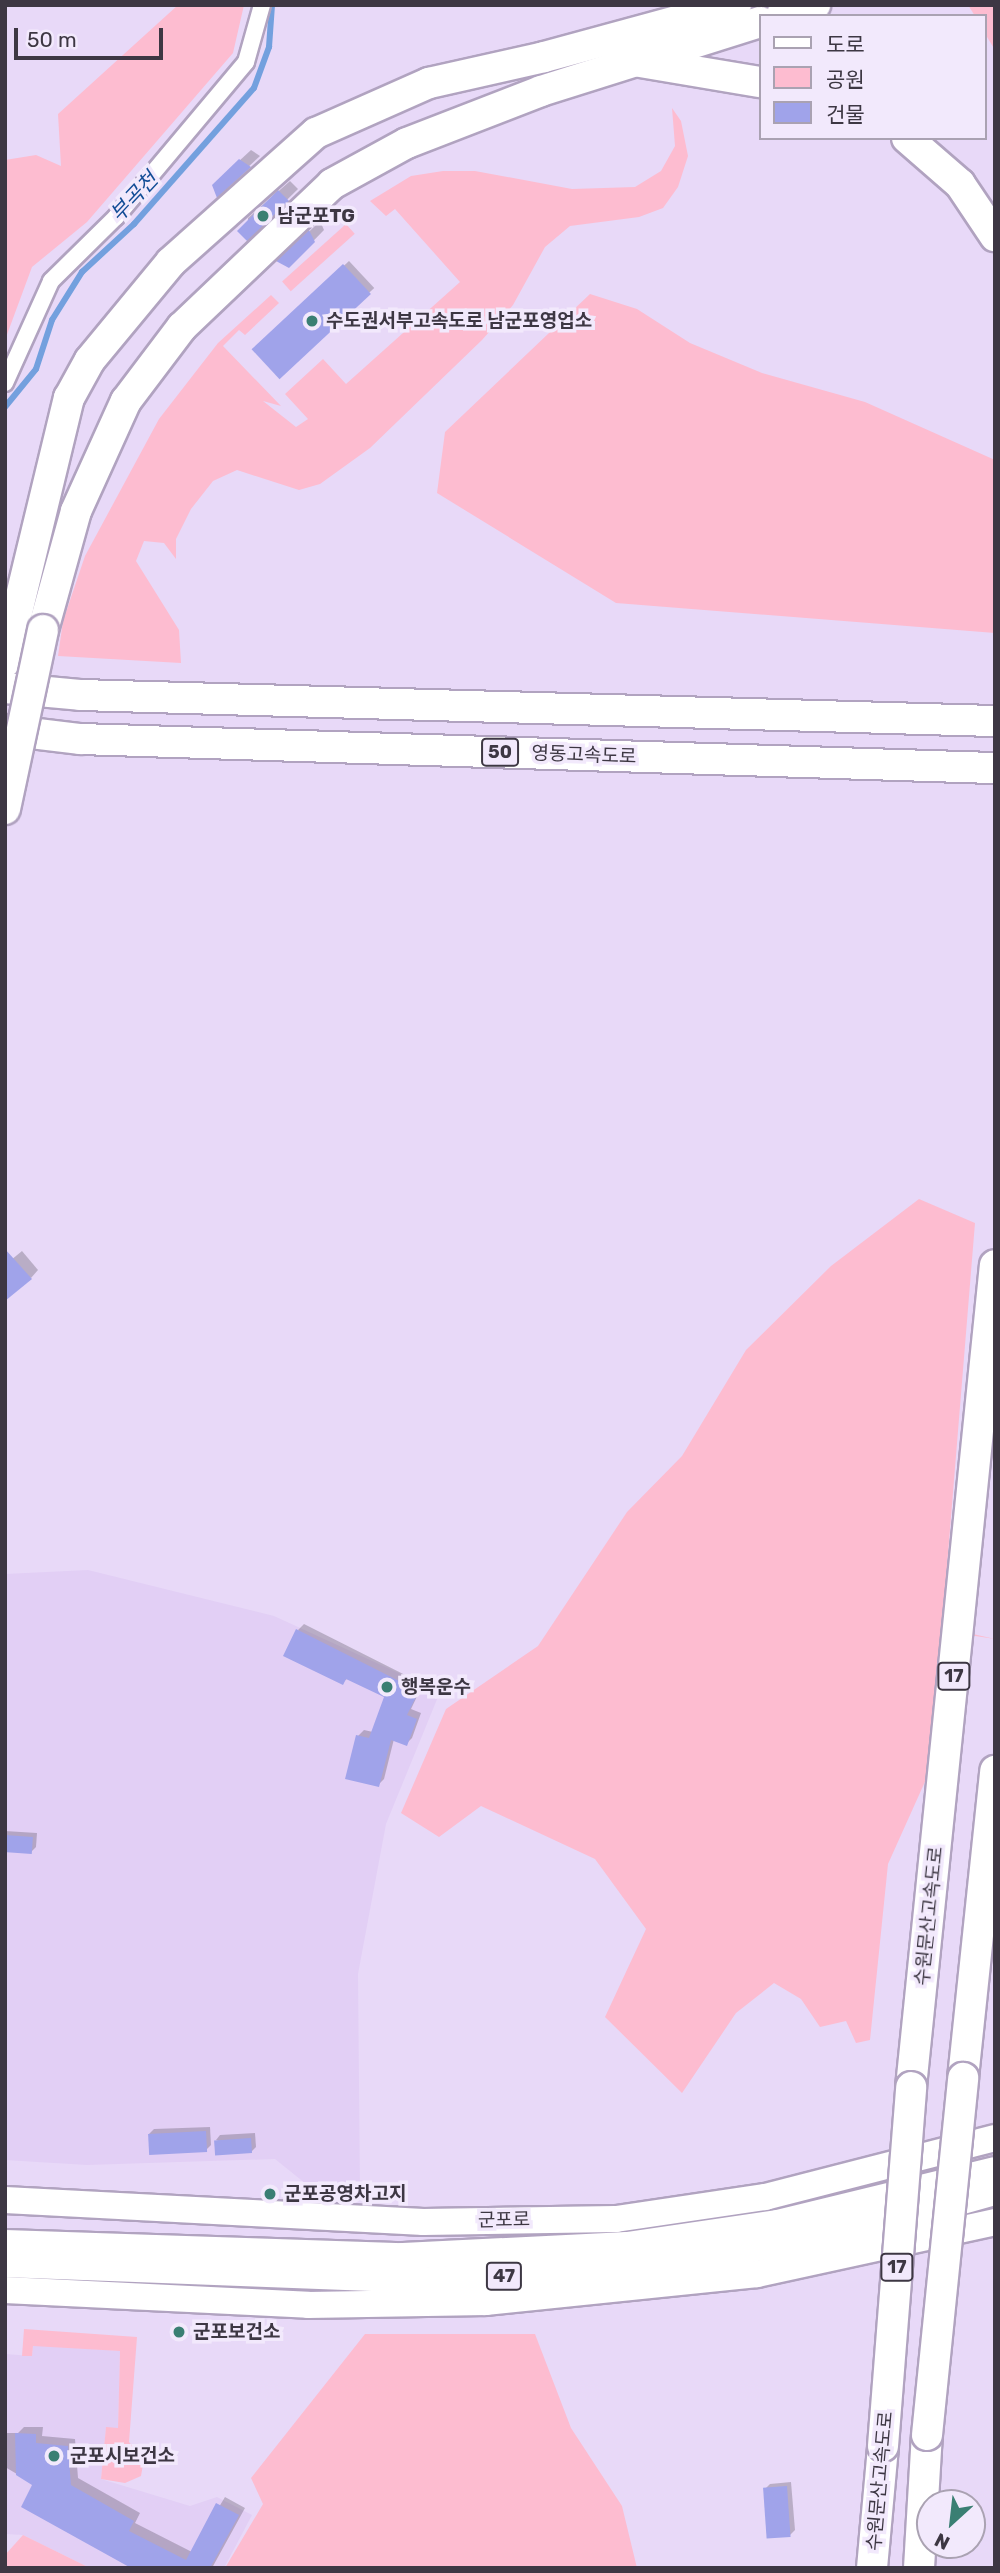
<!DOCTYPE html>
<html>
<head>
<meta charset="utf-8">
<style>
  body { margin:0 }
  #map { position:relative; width:1000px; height:2573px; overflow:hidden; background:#e8d9f8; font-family:Rubik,"Noto Sans KR",sans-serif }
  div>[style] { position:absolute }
  .built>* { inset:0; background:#e2cff5 }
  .green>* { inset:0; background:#fdbcd0; transform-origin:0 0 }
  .shadow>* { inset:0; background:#0003; transform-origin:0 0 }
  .stream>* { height:6px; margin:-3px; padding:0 3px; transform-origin:3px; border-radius:3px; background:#73a0de }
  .building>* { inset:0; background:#a0a3ea; transform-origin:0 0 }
  .roads { filter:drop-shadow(2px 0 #b1a3c0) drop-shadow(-2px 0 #b1a3c0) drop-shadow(0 2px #b1a3c0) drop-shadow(0 -2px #b1a3c0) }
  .minor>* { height:16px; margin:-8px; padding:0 8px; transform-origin:8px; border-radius:8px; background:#fff }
  .primary>* { height:26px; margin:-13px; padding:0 13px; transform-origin:13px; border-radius:13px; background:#fff }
  .motorway>* { height:30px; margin:-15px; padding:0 15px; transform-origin:15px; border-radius:15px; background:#fff }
  .bridges { filter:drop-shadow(2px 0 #b1a3c0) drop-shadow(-2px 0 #b1a3c0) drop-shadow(0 2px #b1a3c0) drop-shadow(0 -2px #b1a3c0) }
  .motorway-bridge>* { height:30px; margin:-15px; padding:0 15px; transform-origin:15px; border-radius:15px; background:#fff }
  .dots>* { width:19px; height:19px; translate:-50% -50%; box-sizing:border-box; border:4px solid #f2e9fc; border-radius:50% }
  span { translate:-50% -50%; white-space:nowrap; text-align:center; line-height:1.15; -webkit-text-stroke:7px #f2e9fc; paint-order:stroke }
  .shield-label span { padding:2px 5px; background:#f2e9fc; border:2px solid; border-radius:5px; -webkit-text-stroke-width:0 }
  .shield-label { font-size:18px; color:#3d3743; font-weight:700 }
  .poi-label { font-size:19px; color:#3d3743; font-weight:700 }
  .left { translate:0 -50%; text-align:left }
  .street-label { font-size:19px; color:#3d3743 }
  .water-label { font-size:21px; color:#124d96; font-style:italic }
  .frame { position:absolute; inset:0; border:7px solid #3d3743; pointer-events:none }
  .legend { position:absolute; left:759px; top:14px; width:228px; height:126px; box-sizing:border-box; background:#f2e9fc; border:2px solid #aaa2b2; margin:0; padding:9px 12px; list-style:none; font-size:21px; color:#3d3743 }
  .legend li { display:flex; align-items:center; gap:14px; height:35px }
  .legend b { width:35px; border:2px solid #aaa2b2 }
  .north { position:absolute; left:916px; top:2489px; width:70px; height:70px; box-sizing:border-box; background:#f2e9fc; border:2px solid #aaa2b2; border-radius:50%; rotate:207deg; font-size:19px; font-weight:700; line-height:28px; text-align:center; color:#3d3743 }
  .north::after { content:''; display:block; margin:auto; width:24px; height:32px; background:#3a7f73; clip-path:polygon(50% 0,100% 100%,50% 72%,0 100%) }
  .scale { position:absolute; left:14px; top:28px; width:149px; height:32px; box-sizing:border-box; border:4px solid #3d3743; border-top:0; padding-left:9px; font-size:21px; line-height:24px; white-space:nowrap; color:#3d3743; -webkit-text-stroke:5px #f2e9fc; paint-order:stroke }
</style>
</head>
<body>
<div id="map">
  <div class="built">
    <div style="clip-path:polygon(88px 1570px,274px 1616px,440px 1692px,386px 1824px,358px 1974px,360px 2192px,321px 2196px,275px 2159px,87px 2165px,5px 2160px,5px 1574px)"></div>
    <div style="clip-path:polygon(33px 2345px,120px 2351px,118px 2428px,106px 2428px,101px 2479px,190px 2506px,217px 2497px,252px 2515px,224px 2568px,90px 2568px,23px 2535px,5px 2534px,5px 2354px,32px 2356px)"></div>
  </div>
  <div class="green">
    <div style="clip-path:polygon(178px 5px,244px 5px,233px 53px,87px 222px,32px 267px,5px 340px,5px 160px,36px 155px,61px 166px,58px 114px)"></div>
    <div style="clip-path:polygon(968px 5px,995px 5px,995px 50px,984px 32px,984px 16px,975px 16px)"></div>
    <div style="clip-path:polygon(672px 108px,681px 121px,688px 156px,678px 187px,663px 208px,639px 217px,570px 226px,545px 247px,513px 305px,482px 340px,370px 448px,320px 484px,299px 490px,237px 470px,213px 481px,191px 509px,176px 539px,176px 559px,164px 543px,144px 541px,136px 561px,179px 630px,181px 663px,58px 656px,63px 621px,85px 556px,159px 419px,218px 343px,271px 295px,279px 303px,245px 335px,239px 330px,223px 346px,281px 406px,263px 401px,296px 427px,308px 419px,285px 394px,323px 359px,346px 384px,460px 282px,395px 209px,386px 216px,370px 201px,411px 176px,443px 171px,475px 171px,572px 189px,635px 187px,661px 171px,675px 146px)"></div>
    <div style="left:346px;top:224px;width:13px;height:86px;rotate:48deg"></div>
    <div style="clip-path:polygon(590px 294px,637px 309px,690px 343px,762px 373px,865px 402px,995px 460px,995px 633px,616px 603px,437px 493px,445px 432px)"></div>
    <div style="clip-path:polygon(919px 1199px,975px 1223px,942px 1627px,995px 1639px,943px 1631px,928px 1775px,888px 1864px,870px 2040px,856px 2043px,846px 2021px,820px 2027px,801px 1999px,774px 1983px,736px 2013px,682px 2093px,605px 2017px,646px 1929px,595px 1859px,481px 1806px,439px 1837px,401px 1813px,446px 1709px,538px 1646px,627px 1512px,682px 1456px,746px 1350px,831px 1266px)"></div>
    <div style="clip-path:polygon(24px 2329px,137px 2337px,129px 2442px,144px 2459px,141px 2476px,125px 2483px,101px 2479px,106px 2427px,118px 2428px,120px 2351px,33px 2346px,32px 2356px,22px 2356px)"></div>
    <div style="clip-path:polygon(365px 2334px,535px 2334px,571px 2428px,622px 2506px,637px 2568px,225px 2568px,263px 2504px,251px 2478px)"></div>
    <div style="clip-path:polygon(23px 2535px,90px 2568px,5px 2568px,5px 2555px)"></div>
  </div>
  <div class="shadow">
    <div style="clip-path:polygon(251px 150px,260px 156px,218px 195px,224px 175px)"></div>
    <div style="clip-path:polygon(290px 181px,298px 189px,247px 239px,248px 218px)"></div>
    <div style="clip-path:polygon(320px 221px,324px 230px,289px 266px,279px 261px)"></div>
    <div style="left:349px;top:261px;width:37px;height:129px;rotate:47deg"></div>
    <div style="clip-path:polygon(22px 1251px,38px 1270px,31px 1278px,5px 1265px)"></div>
    <div style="clip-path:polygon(304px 1624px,423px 1684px,411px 1709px,421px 1713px,412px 1738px,406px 1744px,394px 1739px,384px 1779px,378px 1785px,358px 1736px,364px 1730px,373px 1732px,386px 1697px,348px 1678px,342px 1683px,298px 1630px)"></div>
    <div style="clip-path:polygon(5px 1831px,37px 1833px,36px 1847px,31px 1852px,5px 1852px)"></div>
    <div style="clip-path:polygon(210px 2127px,211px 2145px,206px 2150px,149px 2134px,154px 2129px)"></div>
    <div style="clip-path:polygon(255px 2133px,256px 2147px,251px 2152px,216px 2140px,220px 2135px)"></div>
    <div style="clip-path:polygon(24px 2427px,43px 2427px,42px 2436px,75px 2439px,78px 2478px,140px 2513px,135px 2523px,192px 2552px,225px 2497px,245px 2508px,212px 2568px,135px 2568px,34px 2484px,5px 2467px,5px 2433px,18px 2433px)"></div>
    <div style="clip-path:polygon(791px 2482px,795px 2530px,790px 2535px,765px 2489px,770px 2484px)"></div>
  </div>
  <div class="stream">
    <div style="left:5px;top:407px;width:49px;rotate:-50.8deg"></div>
    <div style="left:36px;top:369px;width:52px;rotate:-71.9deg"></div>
    <div style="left:52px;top:320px;width:57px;rotate:-58deg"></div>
    <div style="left:82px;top:272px;width:71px;rotate:-42.7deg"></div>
    <div style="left:134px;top:224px;width:181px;rotate:-48.6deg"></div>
    <div style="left:254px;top:88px;width:44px;rotate:-69.9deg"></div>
    <div style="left:269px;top:47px;width:42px;rotate:-85.9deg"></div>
  </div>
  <div class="building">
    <div style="clip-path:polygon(239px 159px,251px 167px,217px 198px,212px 185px)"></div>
    <div style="left:278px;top:190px;width:16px;height:58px;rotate:45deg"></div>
    <div style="clip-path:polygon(309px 230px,315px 242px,289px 268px,276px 261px)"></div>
    <div style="left:343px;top:264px;width:41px;height:125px;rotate:47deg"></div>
    <div style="clip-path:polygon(5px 1249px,32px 1279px,5px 1301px)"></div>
    <div style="clip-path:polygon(296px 1629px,419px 1691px,407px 1715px,417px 1719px,407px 1746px,391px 1740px,379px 1787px,345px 1779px,356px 1735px,369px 1738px,384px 1697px,346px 1679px,343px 1685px,283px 1656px)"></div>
    <div style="left:5px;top:1835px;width:28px;height:17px;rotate:4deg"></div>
    <div style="left:206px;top:2131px;width:21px;height:58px;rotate:87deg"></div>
    <div style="left:251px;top:2138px;width:15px;height:37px;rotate:86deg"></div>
    <div style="clip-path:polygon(15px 2433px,36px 2434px,36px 2443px,68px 2446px,71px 2485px,134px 2521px,129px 2531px,186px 2560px,216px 2503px,239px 2515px,210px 2568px,131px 2568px,21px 2507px,32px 2485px,16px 2475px)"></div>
    <div style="left:787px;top:2486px;width:51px;height:24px;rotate:86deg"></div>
  </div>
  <div class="roads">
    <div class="minor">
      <div style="left:5px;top:383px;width:112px;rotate:-65.7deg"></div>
      <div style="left:51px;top:281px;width:91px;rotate:-44.6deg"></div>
      <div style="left:116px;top:217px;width:202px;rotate:-50deg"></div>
      <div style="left:246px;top:62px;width:59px;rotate:-74.3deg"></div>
    </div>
    <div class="primary">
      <div style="left:5px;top:2200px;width:419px;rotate:3deg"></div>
      <div style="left:423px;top:2222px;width:193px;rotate:-0.9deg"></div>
      <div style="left:616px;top:2219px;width:151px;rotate:-8.4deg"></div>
      <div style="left:765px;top:2197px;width:237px;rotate:-14.4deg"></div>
      <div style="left:5px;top:2243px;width:398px;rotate:1.9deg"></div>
      <div style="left:403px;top:2256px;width:224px;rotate:-2.8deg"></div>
      <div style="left:627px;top:2245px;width:153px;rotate:-8.3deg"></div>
      <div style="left:778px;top:2223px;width:223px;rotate:-13.7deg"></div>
      <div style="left:5px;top:2264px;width:426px;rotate:2.2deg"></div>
      <div style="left:431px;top:2280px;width:157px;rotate:-3.3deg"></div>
      <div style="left:588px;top:2271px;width:144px;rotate:-7.2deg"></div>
      <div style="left:731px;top:2253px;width:153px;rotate:-10.9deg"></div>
      <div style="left:881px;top:2224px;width:118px;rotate:-15.7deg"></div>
      <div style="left:5px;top:2290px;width:303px;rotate:2.8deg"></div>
      <div style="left:308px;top:2305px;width:178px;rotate:-1deg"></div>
      <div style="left:486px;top:2302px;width:272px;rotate:-5.9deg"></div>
      <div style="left:757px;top:2274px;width:244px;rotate:-12.3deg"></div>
    </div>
    <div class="motorway">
      <div style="left:781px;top:16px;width:36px;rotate:-18deg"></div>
      <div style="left:640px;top:62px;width:122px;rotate:9.5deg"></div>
      <div style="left:907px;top:138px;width:70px;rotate:41deg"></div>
      <div style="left:960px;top:184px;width:63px;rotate:56.1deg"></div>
      <div style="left:43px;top:630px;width:123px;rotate:-74.5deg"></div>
      <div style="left:76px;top:511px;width:121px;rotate:-65.6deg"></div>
      <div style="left:126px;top:401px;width:93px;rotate:-52.9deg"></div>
      <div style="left:182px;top:327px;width:207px;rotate:-43.6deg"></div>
      <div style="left:332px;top:184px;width:85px;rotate:-28.7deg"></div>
      <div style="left:407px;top:143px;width:144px;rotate:-21.2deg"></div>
      <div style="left:541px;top:91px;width:230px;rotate:-17.5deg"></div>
      <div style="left:5px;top:662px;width:272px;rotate:-76.4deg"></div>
      <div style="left:69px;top:398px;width:43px;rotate:-61.1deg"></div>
      <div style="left:90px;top:360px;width:127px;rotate:-50.4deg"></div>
      <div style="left:171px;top:262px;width:194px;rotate:-41.7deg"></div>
      <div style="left:316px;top:133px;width:124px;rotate:-23.9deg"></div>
      <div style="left:429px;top:83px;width:118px;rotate:-12.7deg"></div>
      <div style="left:544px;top:57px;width:199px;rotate:-15.2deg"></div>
      <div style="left:5px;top:688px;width:75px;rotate:5.3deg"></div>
      <div style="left:80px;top:695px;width:915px;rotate:1.63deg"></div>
      <div style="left:5px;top:730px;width:76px;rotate:6.8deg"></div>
      <div style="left:80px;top:739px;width:915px;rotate:1.82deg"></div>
      <div style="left:963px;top:2078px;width:309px;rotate:-84deg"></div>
      <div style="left:911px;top:2087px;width:826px;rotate:-84.17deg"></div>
      <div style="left:872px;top:2568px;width:122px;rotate:-84.8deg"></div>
      <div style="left:919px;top:2568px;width:133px;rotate:-86.6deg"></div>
    </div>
  </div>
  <div class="bridges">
    <div class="motorway-bridge">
      <div style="left:5px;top:809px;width:183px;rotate:-78deg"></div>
      <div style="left:927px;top:2435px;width:359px;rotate:-84.2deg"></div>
      <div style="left:883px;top:2446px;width:360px;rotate:-85.5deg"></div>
    </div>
  </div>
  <div class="dots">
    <div style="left:263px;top:216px;background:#3a7f73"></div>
    <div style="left:312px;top:321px;background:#3a7f73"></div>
    <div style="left:387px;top:1687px;background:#3a7f73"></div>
    <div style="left:270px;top:2194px;background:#3a7f73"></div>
    <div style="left:179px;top:2332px;background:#3a7f73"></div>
    <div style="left:54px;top:2456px;background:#3a7f73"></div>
  </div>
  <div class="shield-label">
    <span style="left:500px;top:752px">50</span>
    <span style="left:954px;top:1676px">17</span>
    <span style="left:897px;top:2267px">17</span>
    <span style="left:504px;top:2276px">47</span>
  </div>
  <div class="poi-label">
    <span class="left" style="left:277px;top:216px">남군포TG</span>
    <span class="left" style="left:326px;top:321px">수도권서부고속도로 남군포영업소</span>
    <span class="left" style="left:401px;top:1687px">행복운수</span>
    <span class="left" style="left:284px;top:2194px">군포공영차고지</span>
    <span class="left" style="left:193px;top:2332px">군포보건소</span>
    <span class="left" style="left:70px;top:2456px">군포시보건소</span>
  </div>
  <div class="street-label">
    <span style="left:584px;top:755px;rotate:2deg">영동고속도로</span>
    <span style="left:929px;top:1916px;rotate:-84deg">수원문산고속도로</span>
    <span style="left:504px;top:2220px;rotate:-1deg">군포로</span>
    <span style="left:880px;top:2481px;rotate:-85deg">수원문산고속도로</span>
  </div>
  <div class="water-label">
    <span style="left:134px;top:197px;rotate:-47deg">부곡천</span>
  </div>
  <div class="frame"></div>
  <ul class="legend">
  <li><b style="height:9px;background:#fff"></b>도로</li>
  <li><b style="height:19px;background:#fdbcd0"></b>공원</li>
  <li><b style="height:19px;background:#a0a3ea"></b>건물</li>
  </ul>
  <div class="north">N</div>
  <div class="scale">50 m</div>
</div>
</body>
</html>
